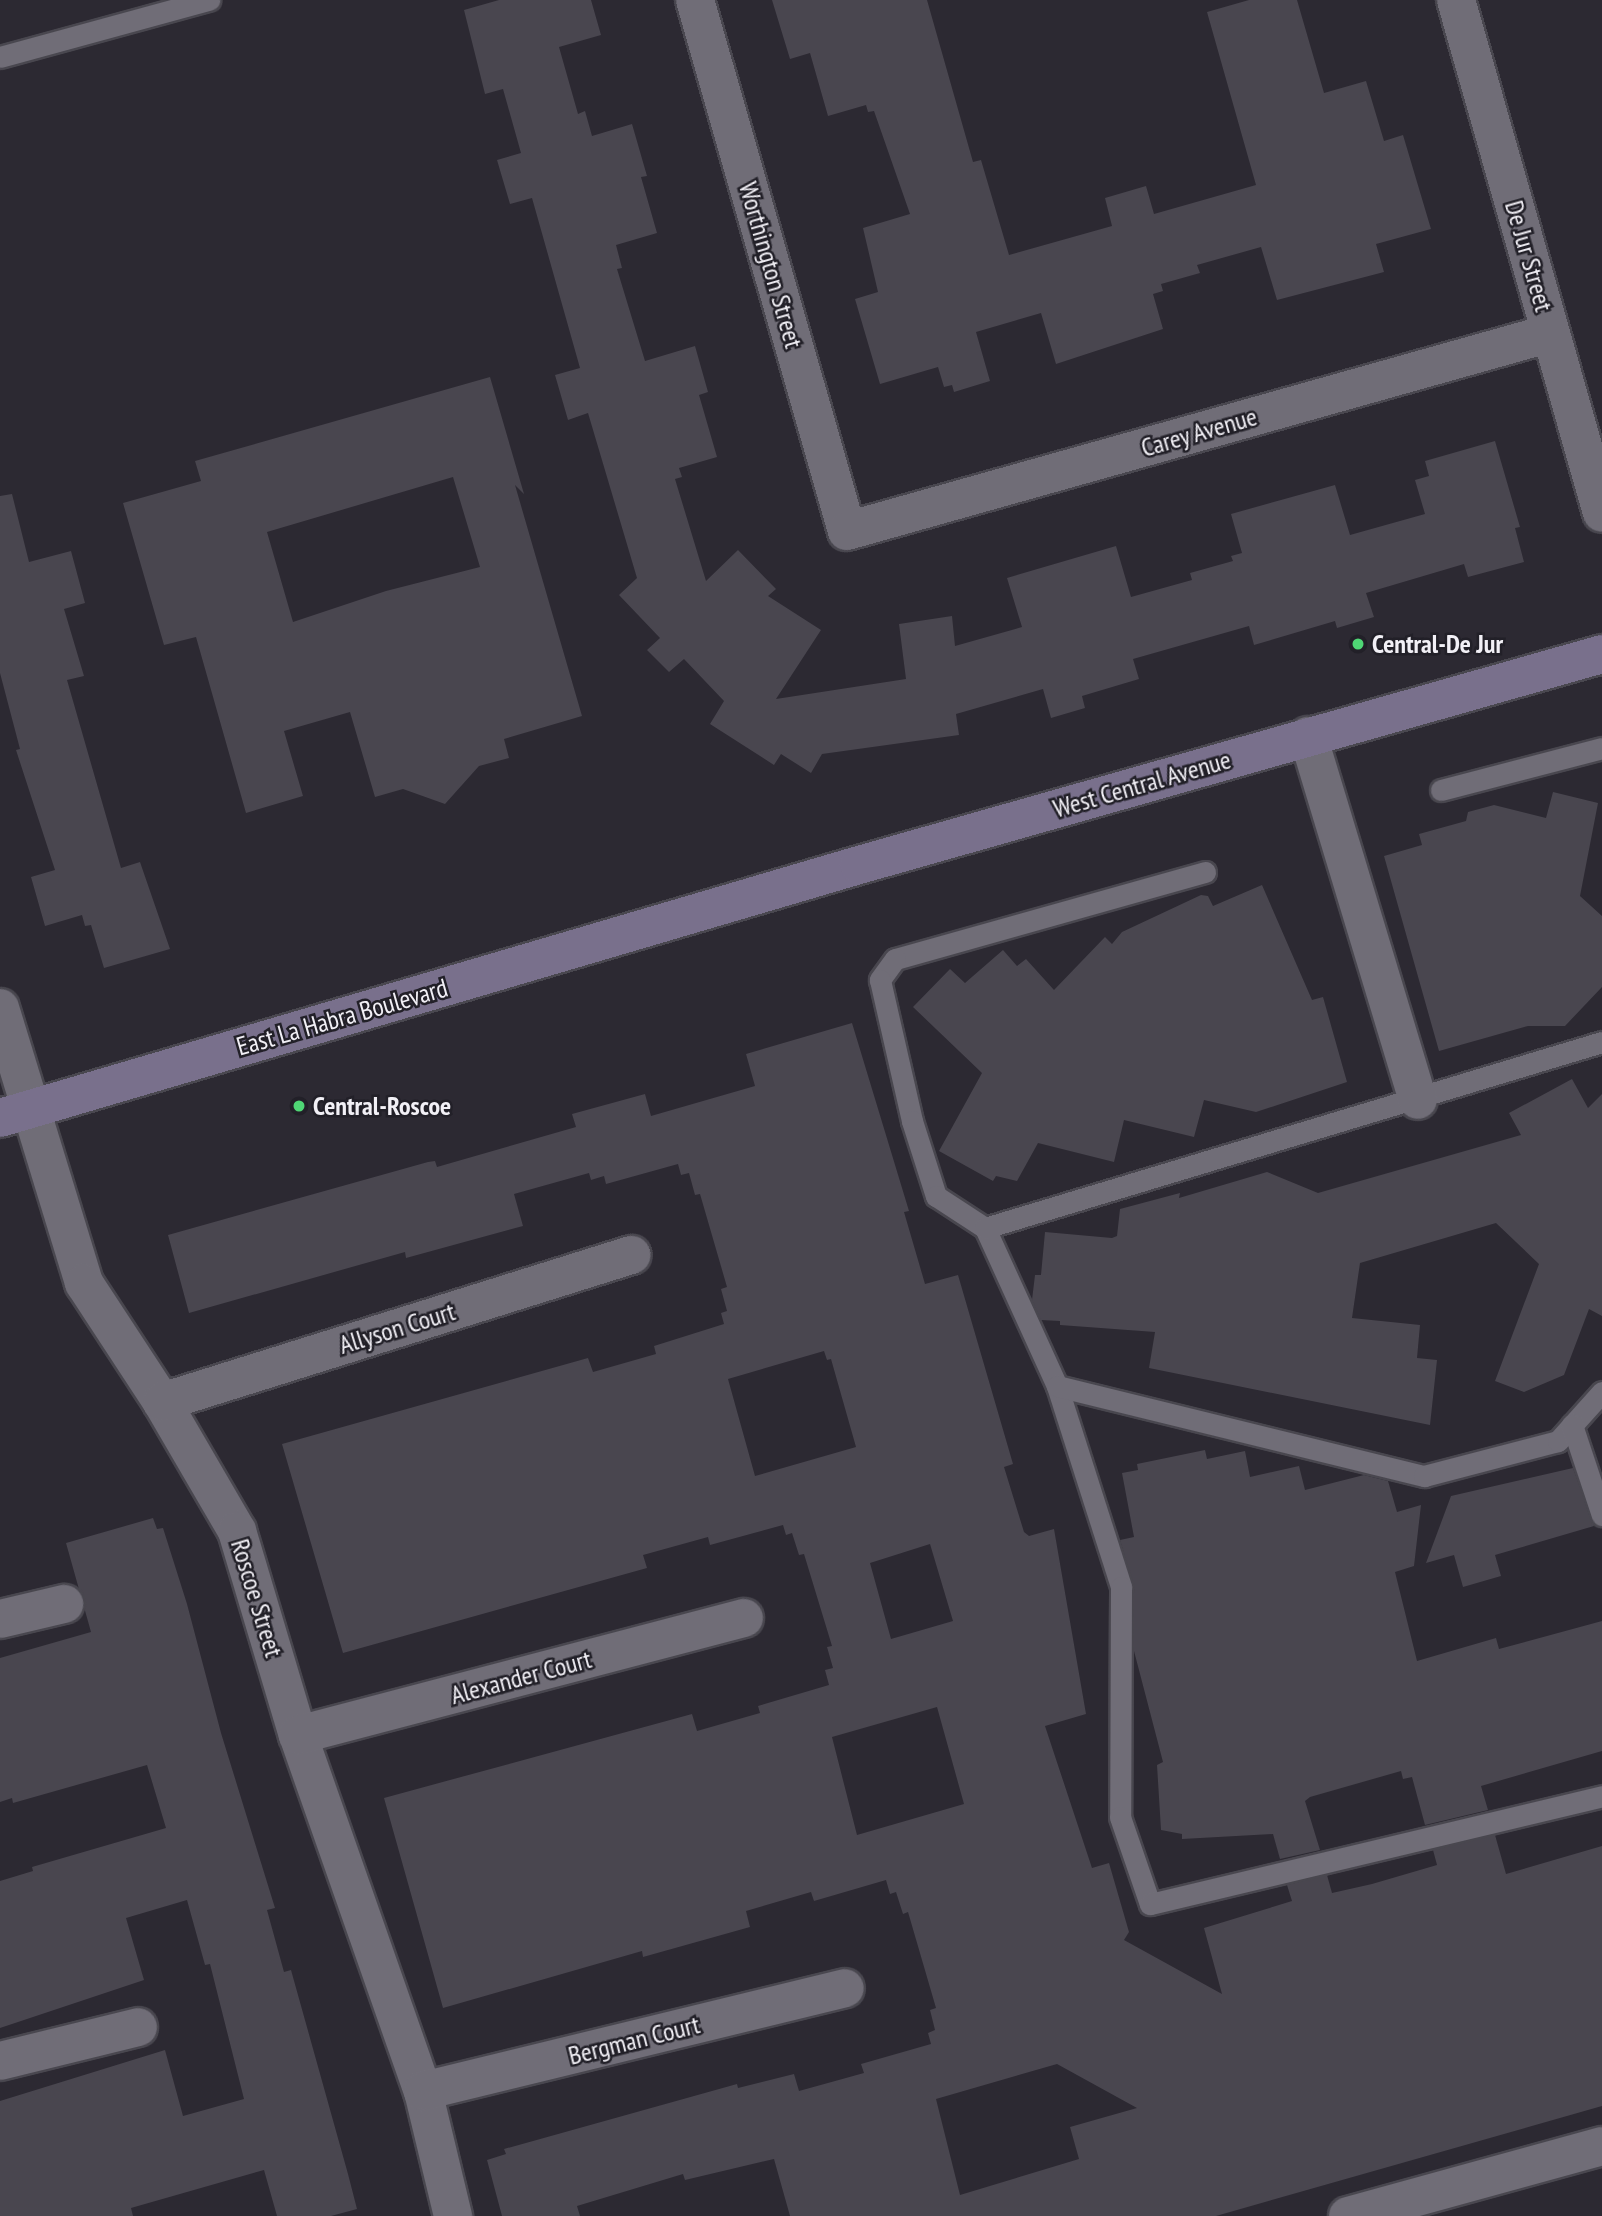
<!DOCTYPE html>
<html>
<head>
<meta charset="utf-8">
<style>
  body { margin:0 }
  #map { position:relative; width:1602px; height:2216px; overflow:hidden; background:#2c2932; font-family:"PT Sans Narrow",sans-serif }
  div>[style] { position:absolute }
  .building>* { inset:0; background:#49464f }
  .roads { filter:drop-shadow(2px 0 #49474f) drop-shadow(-2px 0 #49474f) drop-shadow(0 2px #49474f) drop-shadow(0 -2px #49474f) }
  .service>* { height:21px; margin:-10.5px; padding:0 10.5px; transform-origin:10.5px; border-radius:10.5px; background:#706d77 }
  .minor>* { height:38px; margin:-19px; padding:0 19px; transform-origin:19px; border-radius:19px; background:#706d77 }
  .secondary>* { height:38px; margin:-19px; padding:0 19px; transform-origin:19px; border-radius:19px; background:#79708c }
  .dots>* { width:19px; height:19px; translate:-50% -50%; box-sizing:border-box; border:4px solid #222028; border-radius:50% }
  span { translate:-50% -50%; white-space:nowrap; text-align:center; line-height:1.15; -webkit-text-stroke:5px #222028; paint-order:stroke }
  .street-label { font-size:26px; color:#f2f0f6 }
  .poi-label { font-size:26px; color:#f2f0f6; font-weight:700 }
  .left { translate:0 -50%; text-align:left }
</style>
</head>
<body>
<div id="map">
  <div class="building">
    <div style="clip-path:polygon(499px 0,591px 0,601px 35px,559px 47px,578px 114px,585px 111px,592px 136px,632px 124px,647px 176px,641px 177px,657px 233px,616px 245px,622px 268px,617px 269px,645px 361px,695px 346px,708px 392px,699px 395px,717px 457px,679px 468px,682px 477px,675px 479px,706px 581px,738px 550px,776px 589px,768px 596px,821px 630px,776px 699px,906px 679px,899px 624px,952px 616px,955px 646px,1022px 627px,1007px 578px,1116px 546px,1131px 597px,1192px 580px,1190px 573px,1233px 561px,1231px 556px,1242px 553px,1231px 514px,1281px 500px,1335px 485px,1350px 535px,1425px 514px,1415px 480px,1429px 476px,1425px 461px,1495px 441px,1520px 527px,1515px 528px,1524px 562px,1468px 577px,1464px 564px,1366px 593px,1374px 617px,1337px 628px,1335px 621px,1254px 645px,1249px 626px,1133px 659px,1139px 679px,1082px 696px,1085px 708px,1051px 718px,1043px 689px,956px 714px,959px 735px,822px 754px,811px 773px,781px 754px,774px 765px,710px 724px,724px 701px,684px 659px,669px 672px,647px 650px,660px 638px,619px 595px,637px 578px,588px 413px,568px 420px,555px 375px,580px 368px,532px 198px,510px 204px,497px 160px,521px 153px,503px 89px,485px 94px,464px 10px)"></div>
    <div style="clip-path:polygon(772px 0,927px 0,973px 162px,981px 160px,1009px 255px,1112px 226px,1105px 198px,1146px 186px,1154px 214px,1256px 185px,1207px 12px,1249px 0,1297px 0,1324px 93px,1366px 81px,1384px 141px,1403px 135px,1431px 229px,1376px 244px,1384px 272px,1277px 300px,1261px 247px,1197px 265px,1200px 273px,1161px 284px,1163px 291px,1153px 294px,1163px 329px,1056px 364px,1041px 313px,976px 332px,990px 381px,954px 392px,952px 385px,944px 387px,938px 367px,880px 384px,855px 299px,878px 292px,863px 228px,910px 214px,874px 111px,868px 112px,866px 105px,828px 116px,810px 53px,790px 59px)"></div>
    <div style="clip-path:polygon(evenodd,490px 377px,524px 494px,515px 485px,582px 716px,504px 739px,509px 758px,479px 766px,445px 804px,403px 789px,375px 797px,350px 712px,284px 731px,303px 796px,246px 813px,196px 637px,164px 645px,123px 503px,201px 481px,195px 461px,490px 377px,453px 477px,480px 567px,386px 591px,293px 622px,267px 532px,453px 477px)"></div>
    <div style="clip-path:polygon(12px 494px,29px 562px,71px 551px,85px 603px,64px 609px,84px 676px,67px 680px,121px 868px,140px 862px,170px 949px,104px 968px,91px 925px,85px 926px,82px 915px,45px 926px,31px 877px,55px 870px,16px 750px,20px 749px,0 673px,0 496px)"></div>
    <div style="clip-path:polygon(1553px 792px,1598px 803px,1580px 896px,1602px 916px,1602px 987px,1565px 1026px,1528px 1026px,1439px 1051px,1384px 856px,1422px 845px,1419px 834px,1466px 821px,1468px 812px,1494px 805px,1546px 818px)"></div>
    <div style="clip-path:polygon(1262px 885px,1312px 1000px,1323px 997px,1347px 1082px,1256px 1112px,1204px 1100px,1194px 1137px,1124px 1120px,1114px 1162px,1038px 1143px,1017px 1181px,996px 1176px,993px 1181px,939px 1151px,982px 1073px,913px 1007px,950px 969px,965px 983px,1003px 950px,1017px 966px,1026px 959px,1054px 990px,1105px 937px,1112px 944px,1122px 932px,1201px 895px,1208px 896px,1213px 906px)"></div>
    <div style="clip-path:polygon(evenodd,852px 1023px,909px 1211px,904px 1212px,925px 1284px,958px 1275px,1013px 1464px,1004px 1467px,1024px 1532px,1029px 1536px,1054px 1529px,1086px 1714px,1045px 1726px,1092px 1868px,1109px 1863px,1129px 1932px,1124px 1940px,1222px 1994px,1204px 1928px,1292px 1901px,1287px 1885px,1327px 1875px,1332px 1893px,1372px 1884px,1437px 1865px,1433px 1850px,1495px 1835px,1506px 1874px,1602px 1846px,1602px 2106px,1216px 2216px,790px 2216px,774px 2159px,685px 2180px,683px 2174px,577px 2206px,580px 2216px,502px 2216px,487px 2160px,506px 2154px,504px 2149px,737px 2084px,738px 2088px,794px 2074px,799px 2091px,864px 2073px,861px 2064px,931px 2044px,928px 2033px,935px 2030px,930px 2010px,936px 2008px,908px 1912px,903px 1914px,896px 1892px,890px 1894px,886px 1880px,814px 1901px,811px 1892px,746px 1911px,750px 1927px,643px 1957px,642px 1951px,443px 2008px,384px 1798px,692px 1714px,697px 1731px,760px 1713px,758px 1706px,829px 1685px,825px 1670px,833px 1668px,827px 1647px,832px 1646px,804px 1554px,799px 1555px,792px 1533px,786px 1535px,783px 1525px,710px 1545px,708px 1537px,643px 1555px,647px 1568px,343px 1653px,282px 1444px,588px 1358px,593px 1372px,656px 1354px,654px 1346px,724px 1324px,721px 1313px,727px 1311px,721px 1289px,727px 1287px,700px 1194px,695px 1195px,689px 1173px,681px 1175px,678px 1164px,606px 1184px,604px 1176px,591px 1180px,589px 1173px,514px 1194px,523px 1226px,406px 1258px,405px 1252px,189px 1313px,168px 1235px,428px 1162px,435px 1161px,437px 1167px,576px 1127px,572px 1114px,645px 1094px,651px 1116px,755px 1086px,746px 1054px,852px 1023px,824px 1351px,827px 1360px,831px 1359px,856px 1447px,755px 1476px,728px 1379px,824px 1351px,852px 1023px,930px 1544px,953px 1621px,891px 1639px,870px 1563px,930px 1544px,852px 1023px,937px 1707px,964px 1804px,857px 1835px,832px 1737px,937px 1707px,852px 1023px,1057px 2064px,1137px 2108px,1070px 2127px,1079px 2159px,960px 2195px,936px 2099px,1057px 2064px)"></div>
    <div style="clip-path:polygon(1572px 1079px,1588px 1108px,1602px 1094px,1602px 1316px,1589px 1309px,1564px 1375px,1524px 1392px,1495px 1381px,1539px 1264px,1496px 1223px,1360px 1263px,1352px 1318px,1420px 1325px,1417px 1358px,1437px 1360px,1430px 1425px,1149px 1368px,1155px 1332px,1060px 1325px,1060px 1321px,1041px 1320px,1032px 1300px,1035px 1275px,1041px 1275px,1045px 1232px,1112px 1238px,1117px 1236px,1120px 1209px,1180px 1193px,1179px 1198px,1267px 1172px,1318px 1193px,1521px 1135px,1509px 1113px)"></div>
    <div style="clip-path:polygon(1205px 1450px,1207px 1459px,1245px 1451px,1250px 1477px,1299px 1466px,1305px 1490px,1364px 1475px,1388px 1481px,1397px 1512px,1421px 1505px,1414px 1566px,1395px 1572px,1417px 1661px,1496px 1638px,1499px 1649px,1602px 1621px,1602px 1751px,1481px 1786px,1488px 1810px,1425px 1825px,1412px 1777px,1403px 1779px,1401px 1771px,1310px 1797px,1305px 1801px,1320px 1850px,1280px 1859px,1273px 1834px,1182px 1839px,1182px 1834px,1161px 1830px,1157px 1765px,1163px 1762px,1134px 1651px,1134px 1587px,1120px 1540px,1134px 1537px,1122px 1473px,1138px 1470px,1137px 1464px)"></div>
    <div style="clip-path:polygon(1573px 1468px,1594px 1526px,1495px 1555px,1501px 1576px,1463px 1587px,1454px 1555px,1426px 1563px,1451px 1496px)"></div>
    <div style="clip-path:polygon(153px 1518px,157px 1529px,163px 1528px,187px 1604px,221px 1733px,275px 1908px,267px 1910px,284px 1972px,291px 1970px,348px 2174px,357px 2209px,331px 2216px,277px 2216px,264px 2170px,131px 2208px,133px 2216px,0 2216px,0 2101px,165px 2050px,183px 2116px,244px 2099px,210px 1964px,205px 1965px,187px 1900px,126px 1918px,144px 1980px,0 2028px,0 1881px,33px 1871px,32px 1867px,166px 1828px,147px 1765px,13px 1803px,12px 1798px,0 1802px,0 1658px,91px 1632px,66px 1543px)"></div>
  </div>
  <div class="roads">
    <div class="service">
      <div style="left:0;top:57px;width:217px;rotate:-15.3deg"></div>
      <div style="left:1441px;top:790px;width:166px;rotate:-14.6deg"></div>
      <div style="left:1205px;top:872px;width:322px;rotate:164.3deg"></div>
      <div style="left:895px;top:959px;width:26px;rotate:126deg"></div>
      <div style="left:880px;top:980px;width:145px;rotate:77.2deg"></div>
      <div style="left:912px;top:1121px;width:79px;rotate:72.3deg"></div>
      <div style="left:936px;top:1196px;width:59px;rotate:33.1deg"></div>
      <div style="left:985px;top:1228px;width:174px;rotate:65.5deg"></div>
      <div style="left:1057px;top:1386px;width:211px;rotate:72.3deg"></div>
      <div style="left:1121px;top:1587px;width:230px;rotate:90.2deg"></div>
      <div style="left:1120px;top:1817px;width:92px;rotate:71deg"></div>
      <div style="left:1150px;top:1904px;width:465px;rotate:-13.4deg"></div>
      <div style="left:985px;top:1228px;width:644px;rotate:-16.78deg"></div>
      <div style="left:1057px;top:1386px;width:378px;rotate:13.8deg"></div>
      <div style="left:1424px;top:1476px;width:138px;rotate:-14.6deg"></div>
      <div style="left:1558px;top:1441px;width:66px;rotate:-48.1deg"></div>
      <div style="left:1572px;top:1425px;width:95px;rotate:71.6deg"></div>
    </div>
    <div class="minor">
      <div style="left:695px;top:0;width:552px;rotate:74.03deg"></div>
      <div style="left:847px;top:531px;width:731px;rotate:-15.71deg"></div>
      <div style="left:1456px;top:0;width:533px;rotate:74.11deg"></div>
      <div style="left:1308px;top:736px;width:380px;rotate:73.2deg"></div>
      <div style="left:0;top:1008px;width:288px;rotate:73deg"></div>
      <div style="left:84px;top:1283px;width:142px;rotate:56.8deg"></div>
      <div style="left:162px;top:1402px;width:149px;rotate:59.8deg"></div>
      <div style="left:237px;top:1531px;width:213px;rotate:73.4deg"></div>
      <div style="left:298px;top:1735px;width:377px;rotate:70.7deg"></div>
      <div style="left:423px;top:2091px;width:129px;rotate:76.5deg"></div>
      <div style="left:162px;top:1402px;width:492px;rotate:-17.4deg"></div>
      <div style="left:0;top:1619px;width:66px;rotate:-13.2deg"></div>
      <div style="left:298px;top:1735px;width:461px;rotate:-14.7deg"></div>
      <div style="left:0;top:2061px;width:142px;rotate:-13.8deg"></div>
      <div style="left:423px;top:2091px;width:434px;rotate:-13.7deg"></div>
      <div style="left:1348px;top:2216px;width:263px;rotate:-15.4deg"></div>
    </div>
    <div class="secondary">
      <div style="left:0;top:1118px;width:895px;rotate:-16.41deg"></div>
      <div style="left:859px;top:865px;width:772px;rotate:-15.85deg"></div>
    </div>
  </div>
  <div class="dots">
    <div style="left:1358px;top:644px;background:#4fd675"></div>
    <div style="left:299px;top:1106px;background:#4fd675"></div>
  </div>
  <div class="street-label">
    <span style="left:1529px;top:256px;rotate:74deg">De Jur Street</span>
    <span style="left:771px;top:265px;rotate:74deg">Worthington Street</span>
    <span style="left:1199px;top:432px;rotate:-16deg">Carey Avenue</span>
    <span style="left:1142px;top:784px;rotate:-16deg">West Central Avenue</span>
    <span style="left:342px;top:1017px;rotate:-16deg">East La Habra Boulevard</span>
    <span style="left:397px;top:1328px;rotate:-17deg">Allyson Court</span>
    <span style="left:257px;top:1598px;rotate:73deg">Roscoe Street</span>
    <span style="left:521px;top:1677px;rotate:-15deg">Alexander Court</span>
    <span style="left:634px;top:2040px;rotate:-14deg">Bergman Court</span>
  </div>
  <div class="poi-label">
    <span class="left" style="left:1372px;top:644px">Central-De Jur</span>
    <span class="left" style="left:313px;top:1106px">Central-Roscoe</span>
  </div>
</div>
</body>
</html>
